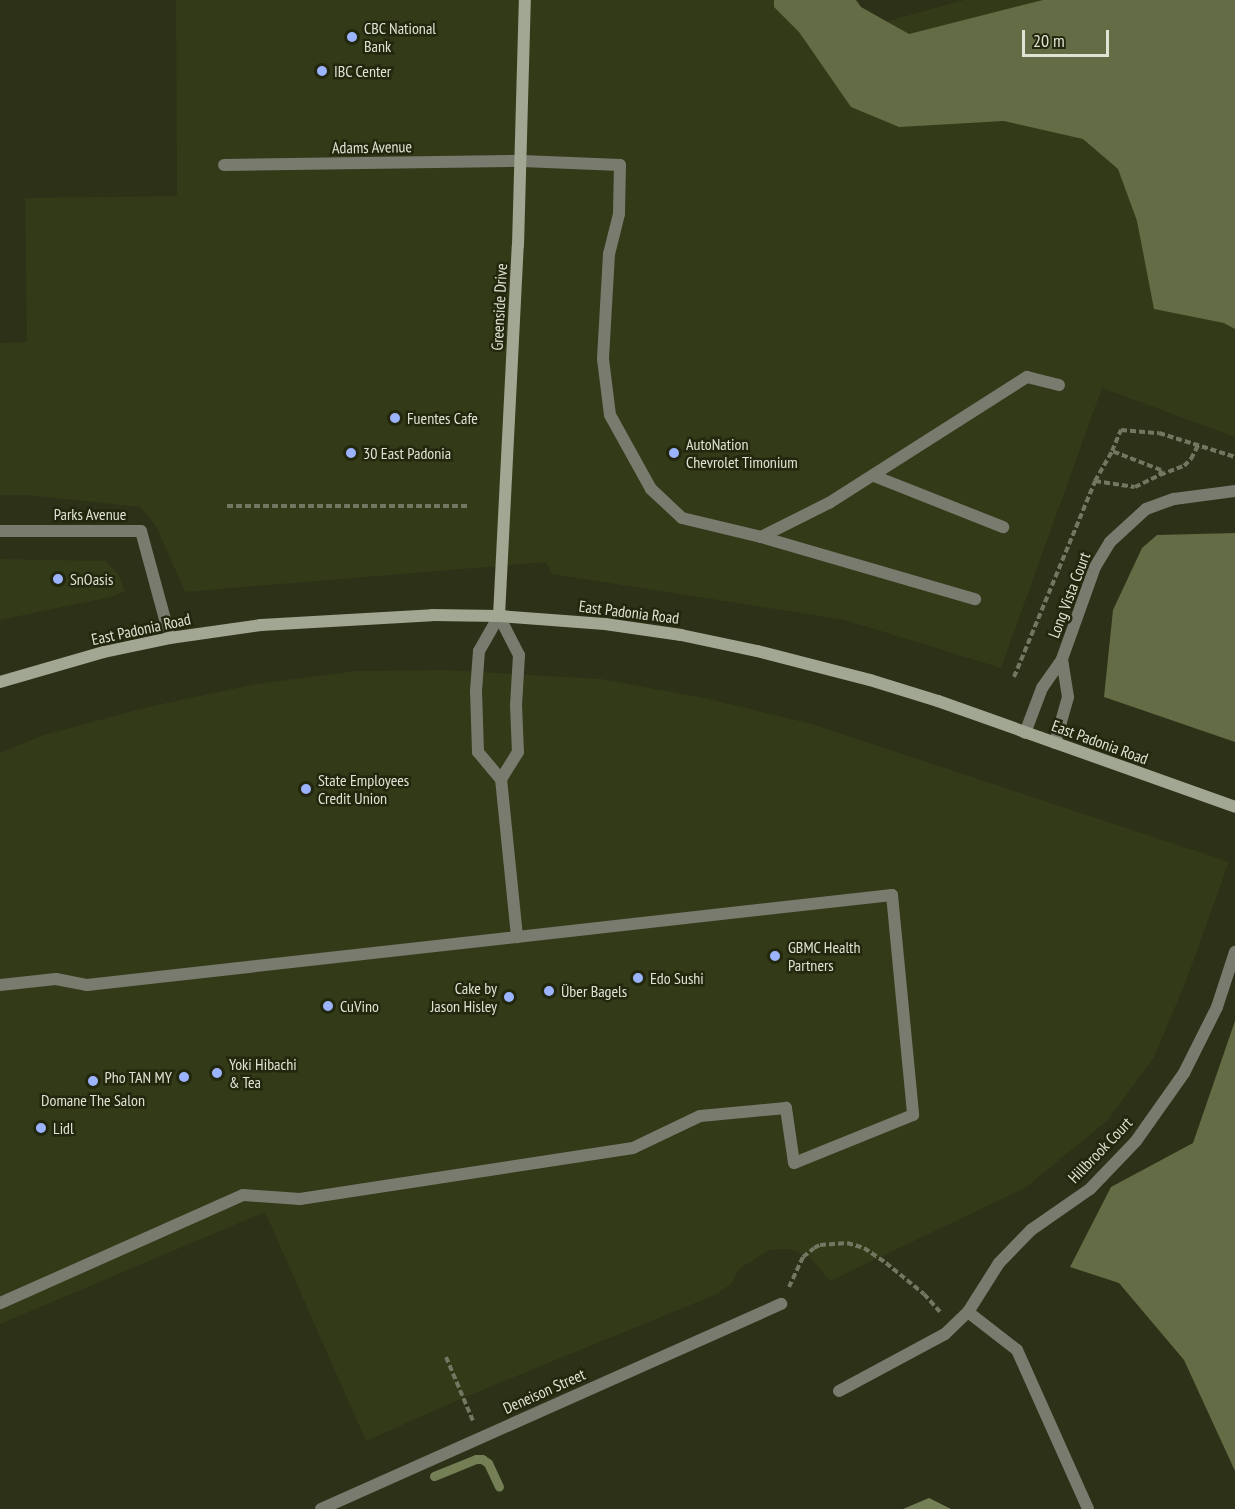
<!DOCTYPE html>
<html>
<head>
<meta charset="utf-8">
<style>
  body { margin:0 }
  #map { position:relative; width:1235px; height:1509px; overflow:hidden; background:#2c3117; font-family:"PT Sans Narrow",sans-serif }
  div>[style] { position:absolute }
  .built>* { inset:0; background:#333a18 }
  .forest>* { inset:0; background:#636c44 }
  .water>* { inset:0; background:#757f56 }
  .stream>* { height:9px; margin:-4.5px; padding:0 4.5px; transform-origin:4.5px; border-radius:4.5px; background:#757f56 }
  .path>* { height:4px; margin-top:-2px; transform-origin:0; background:repeating-linear-gradient(90deg,#727761 0 6px,transparent 0 9px) }
  .lane>* { height:12px; margin:-6px; padding:0 6px; transform-origin:6px; border-radius:6px; background:#787b6e }
  .street>* { height:12px; margin:-6px; padding:0 6px; transform-origin:6px; border-radius:6px; background:#787b6e }
  .secondary>* { height:12px; margin:-6px; padding:0 6px; transform-origin:6px; border-radius:6px; background:#a1a792 }
  .dots>* { width:16px; height:16px; translate:-50% -50%; box-sizing:border-box; border:3px solid #22270d; border-radius:50% }
  span { translate:-50% -50%; white-space:nowrap; text-align:center; line-height:1.15; -webkit-text-stroke:5px #22270d; paint-order:stroke }
  .poi-label { font-size:16px; color:#dee3d3 }
  .left { translate:0 -50%; text-align:left }
  .right { translate:-100% -50%; text-align:right }
  .street-label { font-size:16px; color:#dee3d3 }
  .scale { position:absolute; left:1022px; top:30px; width:87px; height:27px; box-sizing:border-box; border:3px solid #dee3d3; border-top:0; padding-left:8px; font-size:18px; line-height:21px; white-space:nowrap; color:#dee3d3; -webkit-text-stroke:4px #22270d; paint-order:stroke }
</style>
</head>
<body>
<div id="map">
  <div class="built">
    <div style="clip-path:polygon(176px 0,820px 0,834px 36px,964px 0,1235px 0,1235px 437px,1102px 388px,1001px 668px,845px 620px,552px 574px,546px 562px,185px 592px,156px 526px,140px 507px,28px 495px,0 495px,0 343px,27px 342px,25px 198px,177px 196px)"></div>
    <div style="clip-path:polygon(0 559px,106px 561px,119px 575px,125px 591px,111px 597px,0 620px)"></div>
    <div style="clip-path:polygon(445px 670px,601px 679px,704px 698px,812px 724px,1229px 862px,1186px 981px,1154px 1057px,1108px 1120px,1025px 1188px,830px 1281px,810px 1257px,789px 1249px,769px 1250px,739px 1269px,731px 1284px,717px 1294px,465px 1397px,366px 1441px,265px 1212px,0 1324px,0 753px,44px 735px,148px 707px,256px 684px,357px 671px)"></div>
  </div>
  <div class="forest">
    <div style="clip-path:polygon(774px 0,856px 0,861px 7px,909px 34px,1043px 0,1235px 0,1235px 329px,1224px 323px,1154px 309px,1137px 221px,1118px 169px,1083px 139px,1004px 121px,899px 127px,851px 107px,799px 32px,774px 7px)"></div>
    <div style="clip-path:polygon(1235px 533px,1235px 742px,1104px 697px,1113px 610px,1142px 548px,1157px 535px)"></div>
    <div style="clip-path:polygon(1235px 1021px,1235px 1471px,1184px 1360px,1119px 1283px,1070px 1267px,1111px 1187px,1193px 1143px)"></div>
  </div>
  <div class="water">
    <div style="clip-path:polygon(929px 1498px,951px 1509px,903px 1509px)"></div>
  </div>
  <div class="stream">
    <div style="left:434px;top:1476px;width:45px;rotate:-22deg"></div>
    <div style="left:476px;top:1459px;width:6px"></div>
    <div style="left:482px;top:1459px;width:7px;rotate:34deg"></div>
    <div style="left:488px;top:1463px;width:26px;rotate:65deg"></div>
  </div>
  <div class="path">
    <div style="left:1160px;top:475px;width:26px;rotate:-21deg"></div>
    <div style="left:1184px;top:466px;width:10px;rotate:-45deg"></div>
    <div style="left:1191px;top:459px;width:16px;rotate:-63deg"></div>
    <div style="left:1095px;top:481px;width:34px;rotate:-60deg"></div>
    <div style="left:227px;top:506px;width:243px"></div>
    <div style="left:1014px;top:677px;width:212px;rotate:-67.5deg"></div>
    <div style="left:1095px;top:481px;width:40px;rotate:8.5deg"></div>
    <div style="left:1135px;top:487px;width:28px;rotate:-26deg"></div>
    <div style="left:1160px;top:475px;width:5px;rotate:-79deg"></div>
    <div style="left:1161px;top:470px;width:53px;rotate:-158.8deg"></div>
    <div style="left:1112px;top:451px;width:23px;rotate:-67deg"></div>
    <div style="left:1121px;top:430px;width:38px;rotate:5deg"></div>
    <div style="left:1159px;top:433px;width:80px;rotate:17.5deg"></div>
    <div style="left:789px;top:1287px;width:33px;rotate:-65deg"></div>
    <div style="left:803px;top:1257px;width:14px;rotate:-39deg"></div>
    <div style="left:814px;top:1248px;width:7px;rotate:-27deg"></div>
    <div style="left:820px;top:1245px;width:27px;rotate:-4deg"></div>
    <div style="left:847px;top:1243px;width:18px;rotate:16deg"></div>
    <div style="left:864px;top:1248px;width:27px;rotate:34deg"></div>
    <div style="left:886px;top:1263px;width:49px;rotate:39.2deg"></div>
    <div style="left:924px;top:1294px;width:24px;rotate:48deg"></div>
    <div style="left:446px;top:1357px;width:69px;rotate:67.1deg"></div>
  </div>
  <div class="lane">
    <div style="left:522px;top:161px;width:98px;rotate:2.3deg"></div>
    <div style="left:620px;top:165px;width:49px;rotate:91.2deg"></div>
    <div style="left:619px;top:214px;width:41px;rotate:104deg"></div>
    <div style="left:609px;top:254px;width:105px;rotate:93.3deg"></div>
    <div style="left:603px;top:359px;width:56px;rotate:82.9deg"></div>
    <div style="left:610px;top:415px;width:85px;rotate:61deg"></div>
    <div style="left:651px;top:489px;width:42px;rotate:43.1deg"></div>
    <div style="left:682px;top:518px;width:81px;rotate:13.5deg"></div>
    <div style="left:761px;top:537px;width:223px;rotate:16.2deg"></div>
    <div style="left:874px;top:476px;width:139px;rotate:21.6deg"></div>
    <div style="left:761px;top:537px;width:76px;rotate:-26.6deg"></div>
    <div style="left:829px;top:503px;width:235px;rotate:-32.5deg"></div>
    <div style="left:1027px;top:377px;width:33px;rotate:14deg"></div>
    <div style="left:0;top:985px;width:56px;rotate:-6.1deg"></div>
    <div style="left:56px;top:979px;width:32px;rotate:11deg"></div>
    <div style="left:87px;top:985px;width:810px;rotate:-6.38deg"></div>
    <div style="left:892px;top:895px;width:221px;rotate:84.5deg"></div>
    <div style="left:913px;top:1115px;width:128px;rotate:158deg"></div>
    <div style="left:794px;top:1163px;width:56px;rotate:-98.3deg"></div>
    <div style="left:786px;top:1108px;width:86px;rotate:174.7deg"></div>
    <div style="left:700px;top:1116px;width:74px;rotate:154.5deg"></div>
    <div style="left:633px;top:1148px;width:337px;rotate:171.3deg"></div>
    <div style="left:300px;top:1199px;width:57px;rotate:-176deg"></div>
    <div style="left:243px;top:1195px;width:266px;rotate:156deg"></div>
  </div>
  <div class="street">
    <div style="left:224px;top:165px;width:298px;rotate:-0.8deg"></div>
    <div style="left:0;top:531px;width:141px"></div>
    <div style="left:141px;top:531px;width:111px;rotate:74.8deg"></div>
    <div style="left:499px;top:616px;width:40px;rotate:119.7deg"></div>
    <div style="left:479px;top:651px;width:40px;rotate:94.3deg"></div>
    <div style="left:476px;top:691px;width:61px;rotate:88.1deg"></div>
    <div style="left:478px;top:752px;width:35px;rotate:50deg"></div>
    <div style="left:501px;top:779px;width:159px;rotate:84.2deg"></div>
    <div style="left:499px;top:616px;width:44px;rotate:62.9deg"></div>
    <div style="left:519px;top:655px;width:50px;rotate:93.4deg"></div>
    <div style="left:516px;top:705px;width:47px;rotate:87.6deg"></div>
    <div style="left:518px;top:752px;width:32px;rotate:122deg"></div>
    <div style="left:1025px;top:733px;width:48px;rotate:-69.3deg"></div>
    <div style="left:1042px;top:688px;width:35px;rotate:-55deg"></div>
    <div style="left:1062px;top:659px;width:98px;rotate:-70.3deg"></div>
    <div style="left:1095px;top:567px;width:29px;rotate:-59deg"></div>
    <div style="left:1110px;top:542px;width:49px;rotate:-42.5deg"></div>
    <div style="left:1146px;top:509px;width:30px;rotate:-20deg"></div>
    <div style="left:1174px;top:499px;width:62px;rotate:-7.5deg"></div>
    <div style="left:1055px;top:743px;width:48px;rotate:-74.2deg"></div>
    <div style="left:1068px;top:697px;width:38px;rotate:-99deg"></div>
    <div style="left:968px;top:1312px;width:62px;rotate:37.8deg"></div>
    <div style="left:1017px;top:1350px;width:174px;rotate:65.9deg"></div>
    <div style="left:839px;top:1391px;width:120px;rotate:-28.3deg"></div>
    <div style="left:945px;top:1334px;width:32px;rotate:-44deg"></div>
    <div style="left:968px;top:1312px;width:58px;rotate:-57.7deg"></div>
    <div style="left:999px;top:1263px;width:46px;rotate:-45.9deg"></div>
    <div style="left:1031px;top:1230px;width:72px;rotate:-34.8deg"></div>
    <div style="left:1090px;top:1189px;width:66px;rotate:-46.2deg"></div>
    <div style="left:1136px;top:1141px;width:83px;rotate:-54.8deg"></div>
    <div style="left:1184px;top:1073px;width:74px;rotate:-63.4deg"></div>
    <div style="left:1217px;top:1007px;width:58px;rotate:-71.9deg"></div>
    <div style="left:321px;top:1509px;width:504px;rotate:-24.02deg"></div>
  </div>
  <div class="secondary">
    <div style="left:499px;top:616px;width:371px;rotate:-87.1deg"></div>
    <div style="left:518px;top:245px;width:245px;rotate:-88.4deg"></div>
    <div style="left:0;top:682px;width:108px;rotate:-16.1deg"></div>
    <div style="left:104px;top:652px;width:67px;rotate:-12deg"></div>
    <div style="left:170px;top:638px;width:92px;rotate:-8.1deg"></div>
    <div style="left:261px;top:625px;width:171px;rotate:-3.3deg"></div>
    <div style="left:432px;top:615px;width:67px;rotate:0.9deg"></div>
    <div style="left:499px;top:616px;width:106px;rotate:4.3deg"></div>
    <div style="left:605px;top:624px;width:77px;rotate:8.2deg"></div>
    <div style="left:681px;top:635px;width:78px;rotate:11.9deg"></div>
    <div style="left:757px;top:651px;width:117px;rotate:14.4deg"></div>
    <div style="left:870px;top:680px;width:71px;rotate:17.2deg"></div>
    <div style="left:938px;top:701px;width:315px;rotate:19.6deg"></div>
  </div>
  <div class="dots">
    <div style="left:352px;top:37px;background:#9bb4fd"></div>
    <div style="left:322px;top:71px;background:#9bb4fd"></div>
    <div style="left:395px;top:418px;background:#9bb4fd"></div>
    <div style="left:351px;top:453px;background:#9bb4fd"></div>
    <div style="left:674px;top:453px;background:#9bb4fd"></div>
    <div style="left:58px;top:579px;background:#9bb4fd"></div>
    <div style="left:306px;top:789px;background:#9bb4fd"></div>
    <div style="left:775px;top:956px;background:#9bb4fd"></div>
    <div style="left:638px;top:978px;background:#9bb4fd"></div>
    <div style="left:549px;top:991px;background:#9bb4fd"></div>
    <div style="left:509px;top:997px;background:#9bb4fd"></div>
    <div style="left:328px;top:1006px;background:#9bb4fd"></div>
    <div style="left:217px;top:1073px;background:#9bb4fd"></div>
    <div style="left:184px;top:1077px;background:#9bb4fd"></div>
    <div style="left:93px;top:1081px;background:#9bb4fd"></div>
    <div style="left:41px;top:1128px;background:#9bb4fd"></div>
  </div>
  <div class="poi-label">
    <span class="left" style="left:364px;top:37px">CBC National<br>Bank</span>
    <span class="left" style="left:334px;top:71px">IBC Center</span>
    <span class="left" style="left:407px;top:418px">Fuentes Cafe</span>
    <span class="left" style="left:686px;top:453px">AutoNation<br>Chevrolet Timonium</span>
    <span class="left" style="left:363px;top:453px">30 East Padonia</span>
    <span class="left" style="left:70px;top:579px">SnOasis</span>
    <span class="left" style="left:318px;top:789px">State Employees<br>Credit Union</span>
    <span class="left" style="left:788px;top:956px">GBMC Health<br>Partners</span>
    <span class="left" style="left:650px;top:978px">Edo Sushi</span>
    <span class="right" style="left:497px;top:997px">Cake by<br>Jason Hisley</span>
    <span class="left" style="left:561px;top:991px">Über Bagels</span>
    <span class="left" style="left:340px;top:1006px">CuVino</span>
    <span class="left" style="left:229px;top:1073px">Yoki Hibachi<br>&amp; Tea</span>
    <span class="right" style="left:172px;top:1077px">Pho TAN MY</span>
    <span style="left:93px;top:1100px">Domane The Salon</span>
    <span class="left" style="left:53px;top:1128px">Lidl</span>
  </div>
  <div class="street-label">
    <span style="left:372px;top:147px;rotate:-1deg">Adams Avenue</span>
    <span style="left:499px;top:307px;rotate:-87deg">Greenside Drive</span>
    <span style="left:90px;top:514px">Parks Avenue</span>
    <span style="left:1069px;top:595px;rotate:-69deg">Long Vista Court</span>
    <span style="left:629px;top:612px;rotate:7deg">East Padonia Road</span>
    <span style="left:141px;top:629px;rotate:-12deg">East Padonia Road</span>
    <span style="left:1100px;top:742px;rotate:20deg">East Padonia Road</span>
    <span style="left:1100px;top:1150px;rotate:-46deg">Hillbrook Court</span>
    <span style="left:544px;top:1391px;rotate:-24deg">Deneison Street</span>
  </div>
  <div class="scale">20 m</div>
</div>
</body>
</html>
